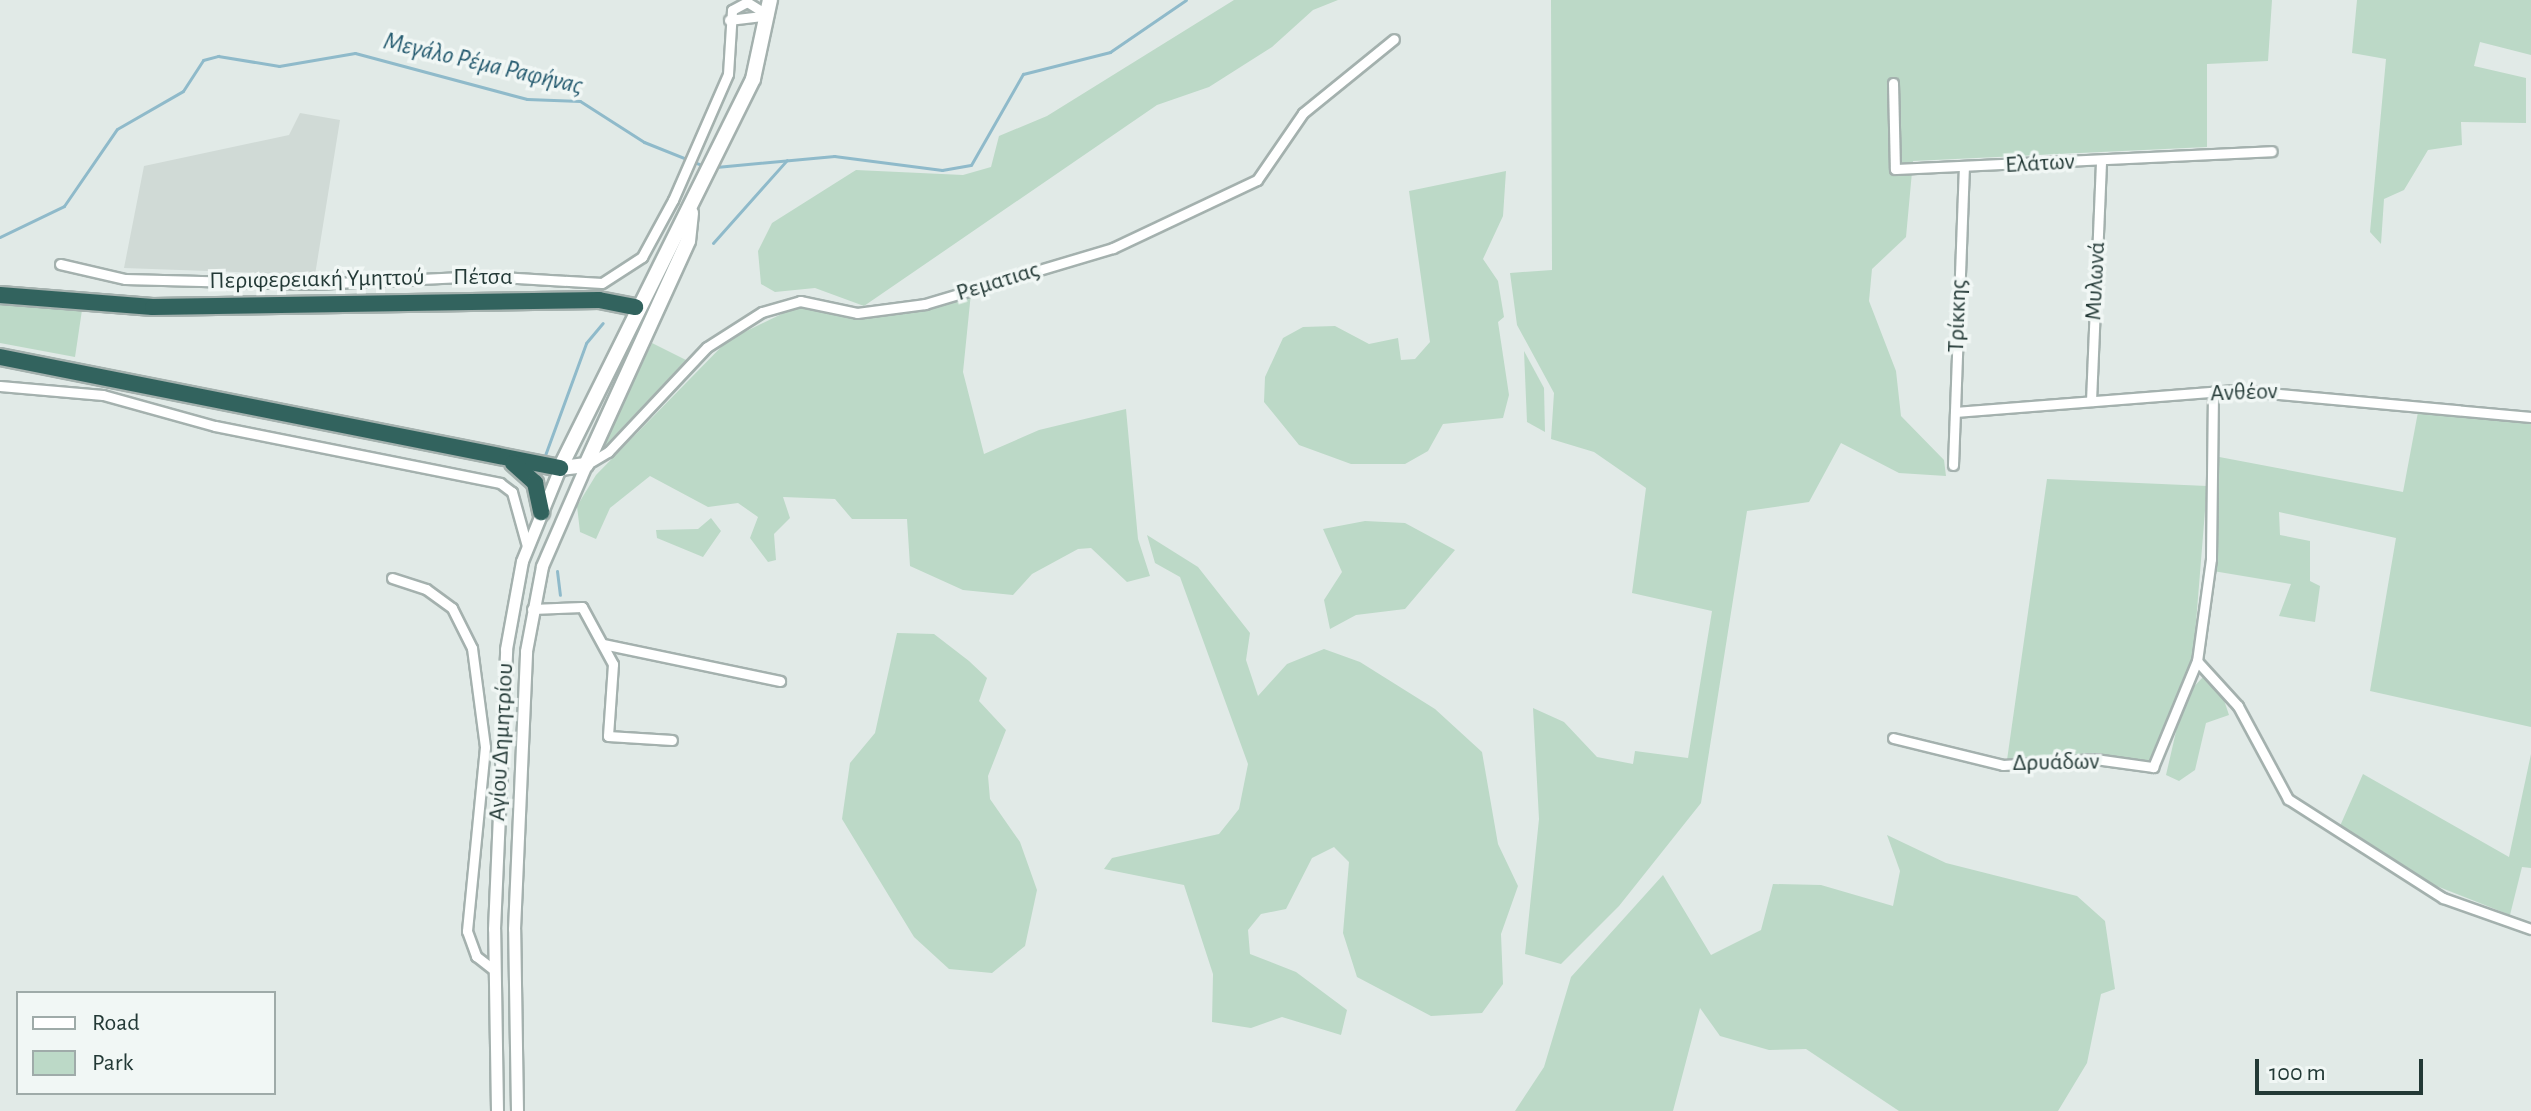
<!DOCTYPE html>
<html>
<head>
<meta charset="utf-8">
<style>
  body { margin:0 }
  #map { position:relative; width:2531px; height:1111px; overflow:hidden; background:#e1eae7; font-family:"Alegreya Sans",sans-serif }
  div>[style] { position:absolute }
  .built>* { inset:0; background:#d0dad6 }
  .green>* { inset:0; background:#bcd9c7 }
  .stream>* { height:3px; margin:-1.5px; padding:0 1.5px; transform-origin:1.5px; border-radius:1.5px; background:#8fbaca }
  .roads { filter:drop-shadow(2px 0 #a4b1ae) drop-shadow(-2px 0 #a4b1ae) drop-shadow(0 2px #a4b1ae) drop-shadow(0 -2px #a4b1ae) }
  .minor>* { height:9px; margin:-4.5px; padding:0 4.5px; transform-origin:4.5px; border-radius:4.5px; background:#fff }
  .tertiary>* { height:11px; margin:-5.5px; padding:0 5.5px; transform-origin:5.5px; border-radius:5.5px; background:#fff }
  .secondary>* { height:14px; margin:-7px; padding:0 7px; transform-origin:7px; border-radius:7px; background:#fff }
  .motorway>* { height:16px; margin:-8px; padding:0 8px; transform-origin:8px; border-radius:8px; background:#32635e }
  span { translate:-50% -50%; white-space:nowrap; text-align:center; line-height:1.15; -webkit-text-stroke:7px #f1f7f5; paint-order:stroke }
  .street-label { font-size:24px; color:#233936 }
  .water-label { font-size:26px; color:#245a6f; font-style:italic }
  .legend { position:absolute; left:16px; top:991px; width:260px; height:104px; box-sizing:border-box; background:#f1f7f5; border:2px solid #9faba9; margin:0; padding:10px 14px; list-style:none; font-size:24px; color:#233936 }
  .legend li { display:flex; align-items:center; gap:16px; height:40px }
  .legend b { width:40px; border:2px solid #9faba9 }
  .scale { position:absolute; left:2255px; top:1059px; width:168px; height:36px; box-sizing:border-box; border:4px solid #233936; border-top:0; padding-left:10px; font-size:24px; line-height:28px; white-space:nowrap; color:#233936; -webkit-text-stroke:6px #f1f7f5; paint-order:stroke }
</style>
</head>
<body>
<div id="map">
  <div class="built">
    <div style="clip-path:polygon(300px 113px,340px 120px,315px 275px,124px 268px,144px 166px,289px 135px)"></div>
  </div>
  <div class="green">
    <div style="clip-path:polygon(1234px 0,1338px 0,1313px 10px,1272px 47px,1209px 87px,1157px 105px,864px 306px,815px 288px,775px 292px,761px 284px,758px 251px,772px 223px,856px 170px,963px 175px,991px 167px,999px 136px,1047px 116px)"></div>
    <div style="clip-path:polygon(1551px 0,2272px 0,2268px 61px,2207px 64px,2207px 147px,1913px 161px,1906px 237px,1872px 269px,1869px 301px,1896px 371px,1901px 416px,1944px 460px,1946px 476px,1899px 473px,1841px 443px,1809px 502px,1747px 511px,1701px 803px,1619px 906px,1561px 964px,1525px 954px,1539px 819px,1533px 708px,1564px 722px,1597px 757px,1633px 764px,1635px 751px,1688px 758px,1712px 611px,1632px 593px,1646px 488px,1594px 452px,1551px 439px,1554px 393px,1517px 325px,1510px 273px,1552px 270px)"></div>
    <div style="clip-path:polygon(2357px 0,2531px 0,2531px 55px,2480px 42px,2474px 66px,2526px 78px,2526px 123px,2461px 122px,2462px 145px,2428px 150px,2404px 190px,2384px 199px,2381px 244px,2370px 232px,2386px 59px,2352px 53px)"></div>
    <div style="clip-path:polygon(1506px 171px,1503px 216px,1483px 259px,1498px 281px,1504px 317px,1498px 322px,1509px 395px,1503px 418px,1443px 424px,1428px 451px,1405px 464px,1351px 464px,1299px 445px,1264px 402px,1265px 377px,1283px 338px,1303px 327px,1335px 326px,1369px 344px,1398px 338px,1401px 360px,1415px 359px,1430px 342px,1409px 191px)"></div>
    <div style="clip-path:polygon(971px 293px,963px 372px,984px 454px,1039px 430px,1126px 409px,1138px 539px,1150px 576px,1127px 582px,1091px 548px,1078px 549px,1032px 574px,1013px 595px,963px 590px,910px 566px,907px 519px,852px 519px,835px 499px,783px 497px,790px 518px,774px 534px,776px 560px,768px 562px,750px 538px,758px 517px,738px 503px,708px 507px,650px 476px,610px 508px,596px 539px,580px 532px,577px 506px,596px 475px,728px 340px,796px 307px,866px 318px)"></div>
    <div style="clip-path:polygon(0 304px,82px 310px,75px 357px,0 343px)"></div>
    <div style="clip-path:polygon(652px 343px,686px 360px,602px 449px)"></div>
    <div style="clip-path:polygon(1524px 351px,1544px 388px,1545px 432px,1527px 422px)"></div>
    <div style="clip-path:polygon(2418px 412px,2531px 422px,2531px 727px,2370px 691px,2396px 538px,2279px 512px,2280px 535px,2310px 541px,2310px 581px,2320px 586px,2315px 622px,2279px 616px,2291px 584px,2213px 571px,2214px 456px,2403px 492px)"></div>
    <div style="clip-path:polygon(2047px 479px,2207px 486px,2193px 660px,2151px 763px,2101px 754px,2007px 760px)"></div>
    <div style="clip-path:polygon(711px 518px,721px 531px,703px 557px,657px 538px,656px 530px,698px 529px)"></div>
    <div style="clip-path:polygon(1365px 521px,1405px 523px,1455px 550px,1405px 609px,1356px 615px,1330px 629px,1324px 600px,1342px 572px,1323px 529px)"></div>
    <div style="clip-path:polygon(1147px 535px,1198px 567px,1250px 633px,1246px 660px,1258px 696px,1287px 664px,1324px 649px,1360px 662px,1435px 709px,1482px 752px,1498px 844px,1518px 886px,1501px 934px,1503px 984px,1482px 1013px,1431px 1016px,1357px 977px,1343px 933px,1349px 862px,1334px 847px,1312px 858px,1286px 909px,1261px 914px,1248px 930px,1250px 954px,1296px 972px,1347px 1010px,1341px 1035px,1282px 1017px,1251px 1028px,1212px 1022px,1213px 974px,1184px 885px,1104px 869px,1112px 858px,1219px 834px,1239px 809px,1248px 764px,1180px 577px,1155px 563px)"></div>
    <div style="clip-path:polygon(897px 633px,934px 634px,969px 661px,987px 678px,979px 701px,1006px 730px,988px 776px,990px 799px,1020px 842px,1037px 890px,1025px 946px,992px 973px,949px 969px,914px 937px,842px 819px,850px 763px,875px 733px)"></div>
    <div style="clip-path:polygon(2203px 677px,2222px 694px,2229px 715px,2206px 723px,2195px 770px,2179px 781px,2166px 775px,2184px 697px)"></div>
    <div style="clip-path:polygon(2531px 754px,2531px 868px,2522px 867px,2510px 915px,2434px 885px,2340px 826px,2363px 774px,2509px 857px)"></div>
    <div style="clip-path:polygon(1887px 835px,1946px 863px,2077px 896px,2105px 921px,2115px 989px,2101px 994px,2087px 1063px,2058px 1111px,1899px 1111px,1806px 1049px,1769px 1050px,1720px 1036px,1700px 1008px,1673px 1111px,1515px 1111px,1544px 1067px,1571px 977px,1663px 875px,1711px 955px,1761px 930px,1773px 884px,1821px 885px,1893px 906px,1900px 871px)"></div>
  </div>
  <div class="stream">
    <div style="left:716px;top:167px;width:119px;rotate:-5.3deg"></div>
    <div style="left:834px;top:156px;width:109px;rotate:7.4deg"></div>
    <div style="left:942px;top:170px;width:29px;rotate:-10deg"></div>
    <div style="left:971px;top:165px;width:105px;rotate:-60.3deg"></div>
    <div style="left:1023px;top:74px;width:90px;rotate:-14.2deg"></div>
    <div style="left:1110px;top:52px;width:92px;rotate:-34.4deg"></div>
    <div style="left:0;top:237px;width:71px;rotate:-25.8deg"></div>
    <div style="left:64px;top:206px;width:93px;rotate:-55.5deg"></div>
    <div style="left:117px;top:129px;width:76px;rotate:-29.9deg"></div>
    <div style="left:183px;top:91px;width:37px;rotate:-57deg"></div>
    <div style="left:203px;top:60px;width:16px;rotate:-15deg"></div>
    <div style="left:218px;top:56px;width:62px;rotate:9.3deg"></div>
    <div style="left:279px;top:66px;width:77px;rotate:-9.7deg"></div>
    <div style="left:355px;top:53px;width:178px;rotate:15deg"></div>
    <div style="left:527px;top:99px;width:53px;rotate:2.2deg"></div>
    <div style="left:580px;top:101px;width:76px;rotate:32.6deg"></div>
    <div style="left:644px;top:142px;width:65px;rotate:21.8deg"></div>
    <div style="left:713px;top:243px;width:111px;rotate:-48.3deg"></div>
    <div style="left:544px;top:458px;width:122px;rotate:-69.9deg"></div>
    <div style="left:586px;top:343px;width:26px;rotate:-50deg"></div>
    <div style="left:557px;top:571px;width:24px;rotate:83deg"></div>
  </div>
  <div class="roads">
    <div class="minor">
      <div style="left:729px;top:20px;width:39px;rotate:-7deg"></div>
      <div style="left:1893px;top:83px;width:86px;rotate:88.7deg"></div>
      <div style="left:1895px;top:169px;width:377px;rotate:-2.7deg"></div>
      <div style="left:60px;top:264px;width:67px;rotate:13deg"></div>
      <div style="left:125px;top:279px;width:189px;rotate:1.5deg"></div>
      <div style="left:314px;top:284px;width:170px;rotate:-2.7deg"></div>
      <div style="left:484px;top:276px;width:118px;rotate:3.4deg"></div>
      <div style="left:602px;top:283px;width:48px;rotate:-33deg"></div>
      <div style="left:642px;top:257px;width:65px;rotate:-61.5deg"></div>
      <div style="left:673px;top:200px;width:137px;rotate:-66.4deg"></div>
      <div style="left:728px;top:74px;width:64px;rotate:-86.4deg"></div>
      <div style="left:732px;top:10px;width:17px;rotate:-28deg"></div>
      <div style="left:747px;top:2px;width:25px;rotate:32deg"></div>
      <div style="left:0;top:386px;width:103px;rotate:5deg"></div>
      <div style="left:103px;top:395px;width:116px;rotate:15.5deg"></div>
      <div style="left:215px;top:426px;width:291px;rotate:11.3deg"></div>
      <div style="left:500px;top:483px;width:15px;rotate:37deg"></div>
      <div style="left:512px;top:492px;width:56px;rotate:74.5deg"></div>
      <div style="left:2213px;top:393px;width:166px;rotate:90.7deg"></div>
      <div style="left:2211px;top:559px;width:103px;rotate:97.8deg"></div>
      <div style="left:2197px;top:661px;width:61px;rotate:47.7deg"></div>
      <div style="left:2238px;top:706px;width:106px;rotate:61.7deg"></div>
      <div style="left:2288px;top:799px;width:184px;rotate:32.6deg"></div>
      <div style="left:2443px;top:898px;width:93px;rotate:19.4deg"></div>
      <div style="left:2091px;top:401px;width:241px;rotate:-87.6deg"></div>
      <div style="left:1955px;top:412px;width:281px;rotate:-4.5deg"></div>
      <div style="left:2235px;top:390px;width:297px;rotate:5.2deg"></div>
      <div style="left:586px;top:465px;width:26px;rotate:-31deg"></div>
      <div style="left:608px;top:452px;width:144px;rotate:-46.7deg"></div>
      <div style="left:707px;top:347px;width:65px;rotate:-32.5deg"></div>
      <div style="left:762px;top:312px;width:40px;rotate:-16deg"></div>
      <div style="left:800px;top:301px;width:58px;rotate:11.9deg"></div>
      <div style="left:857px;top:313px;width:69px;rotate:-7.5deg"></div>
      <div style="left:925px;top:304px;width:196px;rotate:-16.6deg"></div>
      <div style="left:1113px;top:248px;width:159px;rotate:-25.3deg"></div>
      <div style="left:1257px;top:180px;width:81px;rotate:-55.5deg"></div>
      <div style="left:1303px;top:113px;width:117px;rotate:-39.1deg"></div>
      <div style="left:1953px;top:465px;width:297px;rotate:-87.9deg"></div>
      <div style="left:392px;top:578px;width:36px;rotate:18deg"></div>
      <div style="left:426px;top:589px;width:32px;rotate:36deg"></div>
      <div style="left:452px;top:608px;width:45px;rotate:63.4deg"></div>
      <div style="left:472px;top:648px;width:100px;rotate:82.5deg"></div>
      <div style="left:485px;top:747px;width:185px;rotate:95.6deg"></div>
      <div style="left:467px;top:931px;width:27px;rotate:70deg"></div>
      <div style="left:476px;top:956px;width:23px;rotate:38deg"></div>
      <div style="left:532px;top:609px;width:50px;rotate:-2.3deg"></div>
      <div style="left:582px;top:607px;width:65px;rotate:61.5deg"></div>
      <div style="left:613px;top:664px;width:72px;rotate:94deg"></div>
      <div style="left:608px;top:736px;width:64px;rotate:3.6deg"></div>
      <div style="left:603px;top:644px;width:181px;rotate:11.8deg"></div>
      <div style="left:1893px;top:738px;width:113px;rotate:13.8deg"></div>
      <div style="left:2003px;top:765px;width:92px;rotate:-3.7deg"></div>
      <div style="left:2095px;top:759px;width:59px;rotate:7.9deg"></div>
      <div style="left:2153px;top:767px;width:115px;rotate:-67.5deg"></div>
    </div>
    <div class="tertiary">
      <div style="left:497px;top:1111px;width:182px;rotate:-90.9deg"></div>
      <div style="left:494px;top:929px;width:280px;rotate:-87.5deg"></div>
      <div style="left:506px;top:649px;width:89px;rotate:-79.7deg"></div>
      <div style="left:522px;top:561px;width:100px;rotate:-67.8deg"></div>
      <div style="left:517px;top:1111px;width:182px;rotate:-90.9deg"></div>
      <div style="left:514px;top:929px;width:278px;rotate:-87.5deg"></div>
      <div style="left:526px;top:651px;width:86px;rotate:-79.3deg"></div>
      <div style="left:542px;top:566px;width:110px;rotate:-66.5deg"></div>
    </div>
    <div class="secondary">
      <div style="left:691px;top:213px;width:28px;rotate:96deg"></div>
      <div style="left:688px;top:241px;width:246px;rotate:114.5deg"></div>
      <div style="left:586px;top:465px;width:26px;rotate:173deg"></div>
      <div style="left:560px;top:468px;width:434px;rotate:-63.6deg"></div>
      <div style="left:753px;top:79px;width:81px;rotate:-77.9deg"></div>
    </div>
    <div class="motorway">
      <div style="left:0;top:295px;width:153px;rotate:4.5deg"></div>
      <div style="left:153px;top:307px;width:446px;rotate:-0.9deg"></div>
      <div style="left:599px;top:300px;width:37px;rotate:11deg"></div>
      <div style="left:0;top:357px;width:571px;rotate:11.21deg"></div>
      <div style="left:513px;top:463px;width:30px;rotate:42deg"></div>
      <div style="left:535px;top:483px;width:30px;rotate:78deg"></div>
    </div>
  </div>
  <div class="street-label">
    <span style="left:2040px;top:164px;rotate:-3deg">Ελάτων</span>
    <span style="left:483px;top:278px">Πέτσα</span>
    <span style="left:317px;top:280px;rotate:-1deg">Περιφερειακή Υμηττού</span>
    <span style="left:2096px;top:281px;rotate:-87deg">Μυλωνά</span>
    <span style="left:998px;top:282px;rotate:-17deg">Ρεματιας</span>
    <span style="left:1958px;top:316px;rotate:-88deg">Τρίκκης</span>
    <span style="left:2244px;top:393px;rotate:-2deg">Ανθέον</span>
    <span style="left:502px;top:742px;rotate:-87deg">Αγίου Δημητρίου</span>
    <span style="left:2056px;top:763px;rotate:-1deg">Δρυάδων</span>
  </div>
  <div class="water-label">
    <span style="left:483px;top:64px;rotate:13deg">Μεγάλο Ρέμα Ραφήνας</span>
  </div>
  <ul class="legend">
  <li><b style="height:10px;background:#fff"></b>Road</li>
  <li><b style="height:22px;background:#bcd9c7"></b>Park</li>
  </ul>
  <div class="scale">100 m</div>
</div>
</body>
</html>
